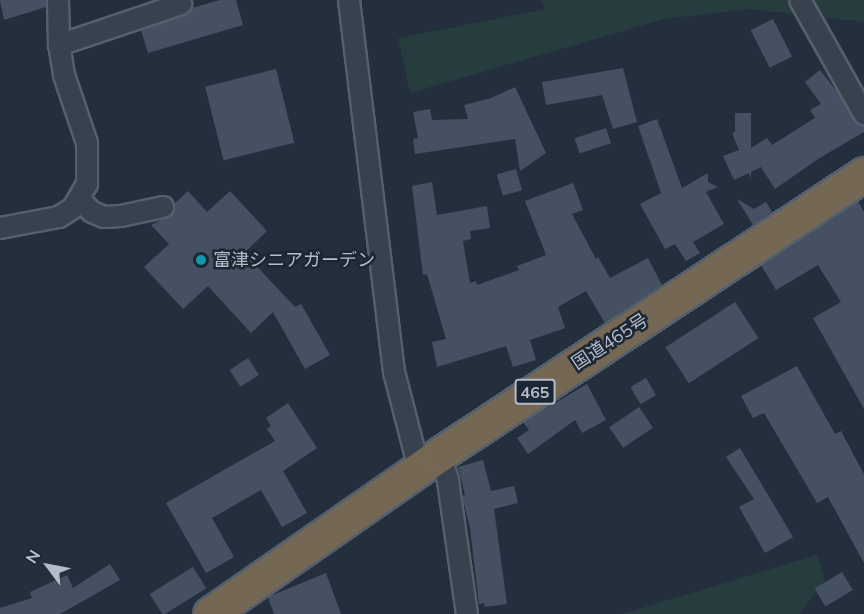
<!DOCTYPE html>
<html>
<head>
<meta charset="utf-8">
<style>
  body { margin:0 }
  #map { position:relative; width:864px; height:614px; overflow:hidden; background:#242f3e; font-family:Mulish,"Noto Sans JP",sans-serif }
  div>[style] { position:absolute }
  .green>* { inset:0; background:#263c3f }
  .building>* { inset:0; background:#455162; transform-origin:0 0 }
  .roads { filter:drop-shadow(2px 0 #565f6c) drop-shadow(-2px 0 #565f6c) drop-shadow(0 2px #565f6c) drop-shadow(0 -2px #565f6c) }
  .street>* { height:20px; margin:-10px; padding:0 10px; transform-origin:10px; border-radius:10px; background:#38414e }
  .highway>* { height:33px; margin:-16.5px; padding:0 16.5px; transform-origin:16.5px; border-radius:16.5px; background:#746855 }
  .dots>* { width:16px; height:16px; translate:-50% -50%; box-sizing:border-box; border:3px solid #1d2633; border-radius:50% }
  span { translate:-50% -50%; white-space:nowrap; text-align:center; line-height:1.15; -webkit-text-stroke:5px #1d2633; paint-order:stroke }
  .shield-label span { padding:2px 4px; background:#1d2633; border:2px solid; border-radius:4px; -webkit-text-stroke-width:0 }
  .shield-label { font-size:16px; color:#b4bcc9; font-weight:700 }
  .poi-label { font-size:18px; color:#b4bcc9 }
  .left { translate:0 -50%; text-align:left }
  .street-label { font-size:18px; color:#b4bcc9 }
  .north { position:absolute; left:18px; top:536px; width:60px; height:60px; -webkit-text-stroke:4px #1d2633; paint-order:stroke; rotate:302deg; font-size:16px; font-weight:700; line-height:24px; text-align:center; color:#b4bcc9 }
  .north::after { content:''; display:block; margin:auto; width:21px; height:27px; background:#b4bcc9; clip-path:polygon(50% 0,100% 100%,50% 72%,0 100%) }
</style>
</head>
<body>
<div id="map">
  <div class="green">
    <div style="clip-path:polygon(541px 0,864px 0,864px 22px,749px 9px,664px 19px,410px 93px,398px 38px,546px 9px)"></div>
    <div style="clip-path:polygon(817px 555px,825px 581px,799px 614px,622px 614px)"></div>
  </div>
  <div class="building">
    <div style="clip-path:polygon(0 0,46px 0,46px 7px,4px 20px)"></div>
    <div style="clip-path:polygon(220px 0,236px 0,243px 25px,148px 53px,141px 30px,185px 15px,192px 8px)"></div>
    <div style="left:773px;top:19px;width:42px;height:25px;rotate:63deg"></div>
    <div style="clip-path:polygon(623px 68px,637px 122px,613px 129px,602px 95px,546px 105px,542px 82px)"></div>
    <div style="left:276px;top:69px;width:76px;height:73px;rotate:76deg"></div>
    <div style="clip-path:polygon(820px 70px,839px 94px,854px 120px,864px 126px,864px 132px,818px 159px,775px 189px,761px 167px,751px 172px,751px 179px,749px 173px,734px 180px,723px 156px,739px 150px,732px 133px,735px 132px,735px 113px,751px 113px,751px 148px,767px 138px,772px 145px,815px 118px,810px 110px,821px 104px,805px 82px)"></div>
    <div style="clip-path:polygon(515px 87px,546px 153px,520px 171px,515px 139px,415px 154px,413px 139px,418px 138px,413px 112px,430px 109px,432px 120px,468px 119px,464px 105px,491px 98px)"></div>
    <div style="clip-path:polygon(657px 119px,682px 188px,708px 173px,708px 182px,718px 187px,706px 192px,724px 224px,693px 242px,700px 253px,686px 261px,675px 244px,665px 249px,640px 204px,661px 193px,638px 126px)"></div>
    <div style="left:606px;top:128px;width:16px;height:33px;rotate:72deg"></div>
    <div style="left:516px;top:169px;width:22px;height:20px;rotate:74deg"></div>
    <div style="clip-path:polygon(432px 182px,437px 215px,487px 206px,490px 228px,470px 231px,471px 239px,463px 241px,470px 283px,476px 281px,477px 285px,519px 270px,517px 266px,546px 255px,525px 201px,573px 183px,583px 210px,572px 214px,596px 259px,598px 257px,610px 278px,648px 258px,662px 285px,605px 323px,586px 291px,558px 307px,565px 328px,530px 340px,536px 360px,513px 367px,506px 346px,437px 367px,432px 342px,446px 339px,427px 274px,423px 275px,412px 186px)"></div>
    <div style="clip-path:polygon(188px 191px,207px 212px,230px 191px,267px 231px,244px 253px,295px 307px,301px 304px,330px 355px,305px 369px,273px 312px,251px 333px,208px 286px,183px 309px,144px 267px,169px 244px,151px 225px,171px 215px,174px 204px)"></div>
    <div style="clip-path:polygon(737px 199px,754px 209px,766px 202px,772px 212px,753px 225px)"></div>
    <div style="clip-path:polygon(858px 201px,864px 212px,864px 409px,813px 318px,841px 302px,818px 265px,776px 290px,761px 265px)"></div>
    <div style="left:735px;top:302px;width:43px;height:83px;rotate:57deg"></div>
    <div style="left:248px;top:358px;width:20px;height:22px;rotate:57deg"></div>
    <div style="clip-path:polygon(797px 366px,835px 434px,841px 431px,864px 474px,864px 563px,828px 497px,817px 503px,764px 413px,753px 418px,741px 396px)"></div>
    <div style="left:646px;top:378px;width:20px;height:18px;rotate:60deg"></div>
    <div style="clip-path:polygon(587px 384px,606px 420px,582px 433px,575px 420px,528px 454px,517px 438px,529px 430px,523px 422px)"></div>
    <div style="clip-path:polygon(288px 403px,317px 448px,283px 471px,307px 513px,282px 527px,261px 490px,212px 518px,234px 557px,206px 573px,166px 503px,275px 441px,267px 429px,271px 426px,266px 418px)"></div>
    <div style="left:639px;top:407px;width:25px;height:36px;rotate:56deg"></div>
    <div style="clip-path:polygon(740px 448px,793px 537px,765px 553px,739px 507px,754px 499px,726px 457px)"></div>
    <div style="clip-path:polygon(483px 460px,491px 491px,514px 486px,518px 503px,494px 509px,507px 604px,485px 607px,484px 603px,479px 604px,470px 528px,462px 496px,465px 495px,458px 467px)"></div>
    <div style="clip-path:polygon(110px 564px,120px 580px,60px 614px,0 614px,0 608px,32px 598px,30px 592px,67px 575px,73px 588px)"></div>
    <div style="left:193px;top:567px;width:25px;height:51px;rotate:58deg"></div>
    <div style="left:842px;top:572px;width:21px;height:32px;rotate:59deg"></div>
    <div style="clip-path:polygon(326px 573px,341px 614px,274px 614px,268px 597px)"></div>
  </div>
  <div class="roads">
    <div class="street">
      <div style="left:349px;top:0;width:375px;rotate:83.1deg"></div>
      <div style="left:394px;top:372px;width:100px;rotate:75.5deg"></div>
      <div style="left:800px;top:0;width:131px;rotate:60.7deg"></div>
      <div style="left:59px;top:45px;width:129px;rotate:-18.6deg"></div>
      <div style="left:80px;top:200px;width:17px;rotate:45deg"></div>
      <div style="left:92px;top:212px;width:13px;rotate:23deg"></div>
      <div style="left:104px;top:217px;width:17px;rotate:-3deg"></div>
      <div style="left:121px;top:216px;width:43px;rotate:-12.1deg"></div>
      <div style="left:0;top:228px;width:60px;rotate:-10.6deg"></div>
      <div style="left:59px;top:217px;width:17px;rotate:-33deg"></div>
      <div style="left:73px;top:208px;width:28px;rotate:-60deg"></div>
      <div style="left:87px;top:184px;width:41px;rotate:-90deg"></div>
      <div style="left:87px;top:143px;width:72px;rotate:-108.7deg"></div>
      <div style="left:64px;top:75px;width:30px;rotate:-99deg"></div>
      <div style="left:59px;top:45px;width:45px;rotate:-91.3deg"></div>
      <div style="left:440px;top:454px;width:28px;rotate:73deg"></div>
      <div style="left:448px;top:481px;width:134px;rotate:81.9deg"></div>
    </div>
    <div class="highway">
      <div style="left:210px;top:614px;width:280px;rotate:-34.8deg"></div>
      <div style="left:440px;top:454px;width:508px;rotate:-33.44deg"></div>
    </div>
  </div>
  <div class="dots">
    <div style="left:201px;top:260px;background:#0f9aa8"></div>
  </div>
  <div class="shield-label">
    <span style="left:535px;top:392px">465</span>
  </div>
  <div class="poi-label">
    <span class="left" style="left:213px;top:260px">富津シニアガーデン</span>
  </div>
  <div class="street-label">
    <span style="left:610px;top:342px;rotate:-33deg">国道465号</span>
  </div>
  <div class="north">N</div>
</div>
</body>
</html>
